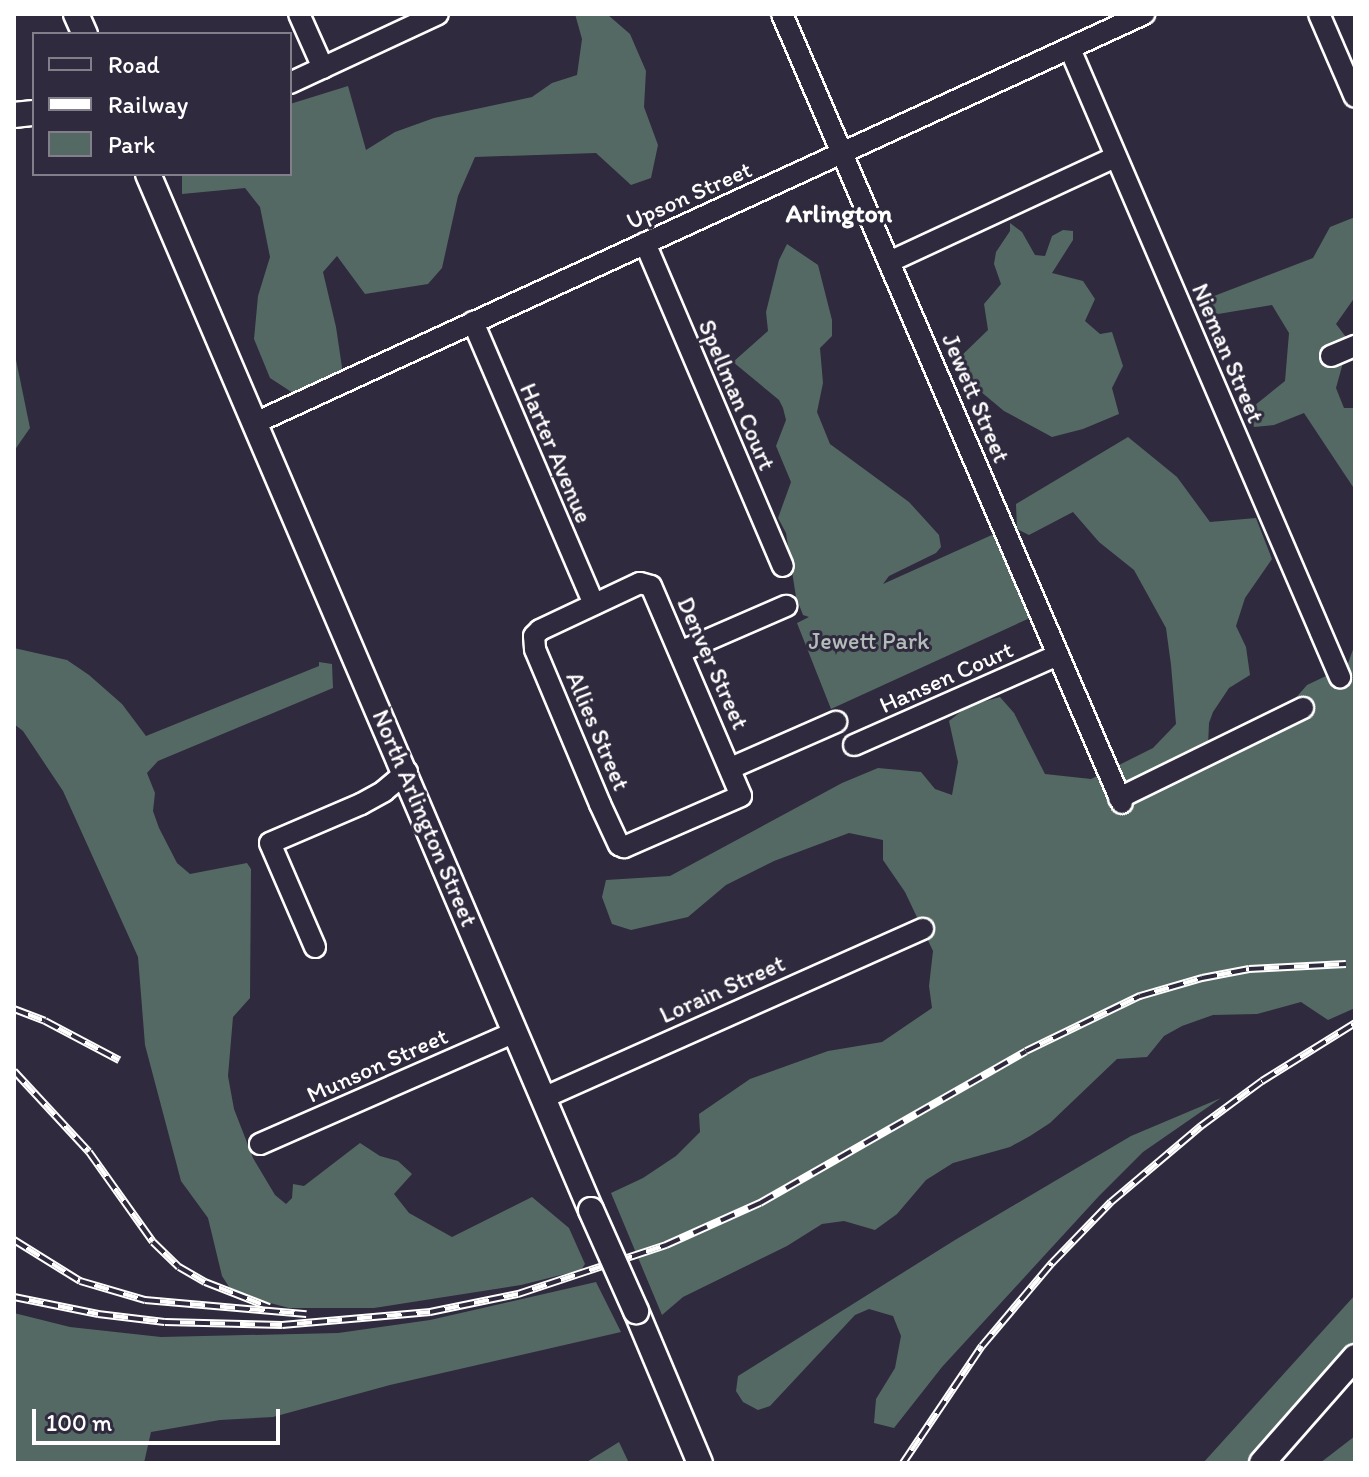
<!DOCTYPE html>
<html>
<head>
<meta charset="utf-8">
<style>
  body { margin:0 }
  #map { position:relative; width:1369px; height:1477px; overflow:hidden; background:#2f2a3d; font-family:Itim,sans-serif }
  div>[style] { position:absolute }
  .green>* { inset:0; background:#546963 }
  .roads { filter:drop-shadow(2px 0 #fff) drop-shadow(-2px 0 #fff) drop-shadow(0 2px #fff) drop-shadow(0 -2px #fff) }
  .minor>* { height:20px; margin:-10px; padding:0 10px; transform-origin:10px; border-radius:10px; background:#2f2a3d }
  .tertiary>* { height:24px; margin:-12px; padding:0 12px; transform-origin:12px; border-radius:12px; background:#2f2a3d }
  .rail>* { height:8px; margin-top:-4px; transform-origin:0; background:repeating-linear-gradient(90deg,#2f2a3d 0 15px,#fff 0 30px); box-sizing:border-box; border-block:2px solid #fff }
  .bridges { filter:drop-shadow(2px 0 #fff) drop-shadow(-2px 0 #fff) drop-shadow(0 2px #fff) drop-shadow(0 -2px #fff) }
  .tertiary-bridge>* { height:24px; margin:-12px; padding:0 12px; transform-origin:12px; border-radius:12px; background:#2f2a3d }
  span { translate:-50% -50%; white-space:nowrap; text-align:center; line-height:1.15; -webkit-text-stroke:6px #2f2a3d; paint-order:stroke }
  .street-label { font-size:24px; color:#fff }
  .park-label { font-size:24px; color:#b2bcb9 }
  .neighbourhood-label { font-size:26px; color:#fff; font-weight:700 }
  .frame { position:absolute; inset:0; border:16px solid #fff; pointer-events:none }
  .legend { position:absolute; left:32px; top:32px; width:260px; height:144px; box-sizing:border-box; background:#2f2a3d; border:2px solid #827f8b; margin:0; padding:10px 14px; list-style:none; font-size:24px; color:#fff }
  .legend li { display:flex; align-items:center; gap:16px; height:40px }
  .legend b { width:40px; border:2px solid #827f8b }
  .scale { position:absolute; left:32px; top:1409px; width:248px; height:36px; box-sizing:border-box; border:4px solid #fff; border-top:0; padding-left:10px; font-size:24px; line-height:28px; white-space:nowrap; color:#fff; -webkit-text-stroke:6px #2f2a3d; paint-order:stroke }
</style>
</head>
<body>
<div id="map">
  <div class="green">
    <div style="clip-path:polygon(575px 14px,608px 15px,630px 34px,646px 71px,644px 107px,658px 145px,651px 178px,631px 185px,596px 153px,475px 157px,458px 196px,442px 268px,428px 284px,365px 294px,337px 256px,323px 272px,336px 327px,343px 374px,293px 393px,270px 378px,254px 339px,258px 296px,270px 257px,260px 207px,245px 188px,182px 194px,182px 174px,290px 174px,290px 104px,348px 86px,366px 150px,395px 132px,434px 118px,532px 97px,552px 83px,577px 75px,582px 39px)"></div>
    <div style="clip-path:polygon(1355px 217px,1355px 297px,1336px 324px,1349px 341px,1336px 388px,1344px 408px,1355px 408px,1355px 490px,1304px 413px,1274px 425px,1254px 427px,1249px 410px,1285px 381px,1289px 333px,1272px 305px,1218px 314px,1199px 309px,1201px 301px,1313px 258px,1330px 227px)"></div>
    <div style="clip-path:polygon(1010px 223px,1022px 232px,1035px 255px,1045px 256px,1052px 236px,1063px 230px,1073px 231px,1073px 240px,1052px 273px,1083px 281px,1095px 299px,1085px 321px,1100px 334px,1112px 332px,1123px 366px,1112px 388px,1119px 414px,1083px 429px,1052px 437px,1004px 411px,980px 391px,964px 372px,958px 359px,988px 330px,984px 304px,1001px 284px,994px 264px,996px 252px,1010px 231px)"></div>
    <div style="clip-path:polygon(787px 244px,818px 265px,832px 320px,832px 336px,820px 348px,823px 383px,817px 412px,830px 444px,909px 502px,939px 535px,941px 547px,936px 553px,889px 576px,883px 584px,994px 534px,1032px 617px,831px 709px,797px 623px,809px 617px,803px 615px,796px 597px,786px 533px,778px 518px,791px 482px,776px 446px,786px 420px,783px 408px,779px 400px,733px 362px,768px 331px,766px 312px,779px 260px)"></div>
    <div style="clip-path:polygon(14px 350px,30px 428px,14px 451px)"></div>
    <div style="clip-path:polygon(1128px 437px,1177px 477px,1210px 522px,1256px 518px,1272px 559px,1245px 598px,1236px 626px,1246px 647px,1250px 675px,1229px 688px,1213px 712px,1209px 723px,1208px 746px,1266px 732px,1307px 685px,1347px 666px,1355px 644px,1355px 1008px,1328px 1020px,1301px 1002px,1257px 1014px,1213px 1015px,1182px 1026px,1164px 1036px,1147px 1057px,1117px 1059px,1050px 1123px,1030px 1136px,1010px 1147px,953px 1163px,926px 1180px,897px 1214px,875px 1230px,844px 1221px,822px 1224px,787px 1246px,683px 1297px,662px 1315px,611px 1193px,643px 1178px,676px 1156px,700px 1132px,699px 1114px,750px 1079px,828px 1051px,882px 1042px,932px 1008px,929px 986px,933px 951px,905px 892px,883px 860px,883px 840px,849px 833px,774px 861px,726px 885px,688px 917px,631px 930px,612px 924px,602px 897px,606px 880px,670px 876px,842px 783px,878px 768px,921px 772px,935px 789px,952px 795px,958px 762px,949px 721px,968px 706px,1000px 697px,1014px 713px,1045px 774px,1091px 779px,1153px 748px,1176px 724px,1171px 665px,1166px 628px,1134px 570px,1099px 542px,1073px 512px,1029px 535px,1017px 529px,1016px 504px)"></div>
    <div style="clip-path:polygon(14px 648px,67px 660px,89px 675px,122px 704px,146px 736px,319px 666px,319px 662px,332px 664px,333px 688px,158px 761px,147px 773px,155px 793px,153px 811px,159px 828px,177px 863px,190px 874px,247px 863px,251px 869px,250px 998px,233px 1017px,228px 1076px,234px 1109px,253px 1158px,275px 1195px,286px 1204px,292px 1198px,293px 1184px,304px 1186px,360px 1143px,380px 1156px,398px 1161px,412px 1174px,394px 1194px,409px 1213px,452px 1237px,532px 1197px,569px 1228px,585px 1264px,581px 1270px,521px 1285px,374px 1308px,289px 1308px,233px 1293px,222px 1276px,208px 1218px,181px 1181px,145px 1045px,138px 957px,63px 791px,23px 731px,14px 724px)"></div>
    <div style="clip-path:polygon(1221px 1098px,1143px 1152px,1099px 1196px,942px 1367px,894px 1428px,874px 1423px,876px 1399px,895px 1368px,901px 1336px,893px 1316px,869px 1309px,855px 1315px,770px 1406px,758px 1410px,743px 1402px,736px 1391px,738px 1376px,955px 1240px,1131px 1136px)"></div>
    <div style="clip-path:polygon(596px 1282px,621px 1332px,390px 1385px,273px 1417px,220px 1420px,151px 1432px,144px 1463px,14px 1463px,14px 1313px,70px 1327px,161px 1337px,338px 1333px,430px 1320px)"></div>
    <div style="clip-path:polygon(1355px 1295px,1355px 1345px,1288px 1426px,1252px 1463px,1203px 1463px)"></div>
    <div style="clip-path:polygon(1355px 1436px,1355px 1463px,1320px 1463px)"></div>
    <div style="clip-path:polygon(619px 1442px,629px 1463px,585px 1463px)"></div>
  </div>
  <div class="roads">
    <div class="minor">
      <div style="left:299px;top:14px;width:59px;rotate:66deg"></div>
      <div style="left:782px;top:14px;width:859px;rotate:66.69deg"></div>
      <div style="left:1319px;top:14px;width:90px;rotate:66.6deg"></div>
      <div style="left:1070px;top:49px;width:684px;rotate:66.74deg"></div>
      <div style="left:290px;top:83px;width:163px;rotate:-25deg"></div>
      <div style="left:645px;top:243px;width:351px;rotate:66.9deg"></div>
      <div style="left:889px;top:262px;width:249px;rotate:-24.9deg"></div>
      <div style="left:473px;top:322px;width:307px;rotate:66.8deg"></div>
      <div style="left:1331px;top:356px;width:26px;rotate:-23deg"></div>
      <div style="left:255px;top:423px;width:979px;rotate:-24.71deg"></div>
      <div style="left:640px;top:583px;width:11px;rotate:15deg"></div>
      <div style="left:651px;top:586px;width:228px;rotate:66.8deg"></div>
      <div style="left:741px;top:796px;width:128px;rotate:156.4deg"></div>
      <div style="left:624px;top:847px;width:5px;rotate:-158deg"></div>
      <div style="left:619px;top:845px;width:45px;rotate:-114.9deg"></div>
      <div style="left:600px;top:804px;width:168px;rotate:-112.8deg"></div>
      <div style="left:535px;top:649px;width:13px;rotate:-94deg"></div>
      <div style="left:534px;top:636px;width:8px;rotate:-45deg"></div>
      <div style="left:540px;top:630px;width:110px;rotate:-25.2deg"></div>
      <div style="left:680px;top:652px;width:116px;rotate:-23.5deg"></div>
      <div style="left:854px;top:745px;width:223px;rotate:-23.8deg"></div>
      <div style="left:731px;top:768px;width:115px;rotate:-23.7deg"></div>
      <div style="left:1119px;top:798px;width:205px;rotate:-26.1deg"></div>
      <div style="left:315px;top:947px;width:113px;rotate:-113.4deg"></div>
      <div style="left:270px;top:843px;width:99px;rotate:-23.2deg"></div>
      <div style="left:361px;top:804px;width:26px;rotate:-29deg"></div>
      <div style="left:384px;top:791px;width:30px;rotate:-40deg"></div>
      <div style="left:543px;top:1098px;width:416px;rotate:-24deg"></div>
      <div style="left:260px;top:1144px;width:279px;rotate:-23.7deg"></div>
    </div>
    <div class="tertiary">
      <div style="left:76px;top:14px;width:22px;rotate:66deg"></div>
      <div style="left:14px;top:115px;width:20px;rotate:-6deg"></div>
      <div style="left:148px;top:174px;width:1127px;rotate:66.85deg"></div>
      <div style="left:636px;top:1311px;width:165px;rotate:67.2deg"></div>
      <div style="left:1262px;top:1463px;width:141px;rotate:-48.7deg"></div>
    </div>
  </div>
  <div class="rail">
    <div style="left:14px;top:1009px;width:33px;rotate:21deg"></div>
    <div style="left:45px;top:1021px;width:84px;rotate:27.8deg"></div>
    <div style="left:14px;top:1071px;width:110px;rotate:47.2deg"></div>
    <div style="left:89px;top:1152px;width:110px;rotate:54.6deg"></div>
    <div style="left:153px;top:1242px;width:36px;rotate:44deg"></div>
    <div style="left:179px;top:1267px;width:30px;rotate:30deg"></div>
    <div style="left:205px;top:1282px;width:69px;rotate:21.3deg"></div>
    <div style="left:14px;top:1240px;width:78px;rotate:31.8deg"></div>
    <div style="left:80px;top:1281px;width:68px;rotate:16.3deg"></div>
    <div style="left:145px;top:1300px;width:162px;rotate:5deg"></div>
    <div style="left:14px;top:1297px;width:86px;rotate:11.4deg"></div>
    <div style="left:98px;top:1314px;width:67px;rotate:6.8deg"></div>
    <div style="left:165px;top:1322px;width:117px;rotate:1.5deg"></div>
    <div style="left:282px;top:1325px;width:149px;rotate:-5deg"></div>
    <div style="left:430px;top:1312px;width:90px;rotate:-11.6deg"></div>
    <div style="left:518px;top:1294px;width:156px;rotate:-18.3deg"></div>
    <div style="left:666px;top:1245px;width:103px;rotate:-24.1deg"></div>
    <div style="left:760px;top:1203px;width:306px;rotate:-29.7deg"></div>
    <div style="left:1026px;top:1051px;width:127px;rotate:-25.8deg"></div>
    <div style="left:1140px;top:996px;width:65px;rotate:-16.2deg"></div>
    <div style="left:1202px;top:978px;width:48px;rotate:-10.8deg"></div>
    <div style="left:1249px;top:969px;width:97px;rotate:-3deg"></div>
    <div style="left:903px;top:1463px;width:141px;rotate:-56deg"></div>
    <div style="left:982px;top:1346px;width:109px;rotate:-49.9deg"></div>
    <div style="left:1052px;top:1263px;width:85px;rotate:-46deg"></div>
    <div style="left:1111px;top:1202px;width:118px;rotate:-40.2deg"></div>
    <div style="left:1201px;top:1126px;width:76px;rotate:-36.4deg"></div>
    <div style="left:1262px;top:1081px;width:110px;rotate:-31.9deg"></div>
  </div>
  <div class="bridges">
    <div class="tertiary-bridge">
      <div style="left:591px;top:1210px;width:111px;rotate:66deg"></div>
    </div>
  </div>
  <div class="street-label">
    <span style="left:689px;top:195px;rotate:-24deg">Upson Street</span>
    <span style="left:1228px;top:353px;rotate:67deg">Nieman Street</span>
    <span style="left:737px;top:395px;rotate:67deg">Spellman Court</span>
    <span style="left:976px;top:398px;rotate:67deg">Jewett Street</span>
    <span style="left:556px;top:453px;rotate:67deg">Harter Avenue</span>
    <span style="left:713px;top:663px;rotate:66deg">Denver Street</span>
    <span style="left:946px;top:677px;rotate:-24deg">Hansen Court</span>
    <span style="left:598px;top:731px;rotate:67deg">Allies Street</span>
    <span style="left:425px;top:818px;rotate:67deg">North Arlington Street</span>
    <span style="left:722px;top:989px;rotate:-24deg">Lorain Street</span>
    <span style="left:377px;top:1065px;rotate:-24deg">Munson Street</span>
  </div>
  <div class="park-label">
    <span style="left:869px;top:641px">Jewett Park</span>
  </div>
  <div class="neighbourhood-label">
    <span style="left:839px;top:214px">Arlington</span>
  </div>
  <div class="frame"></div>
  <ul class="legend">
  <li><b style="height:10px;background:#2f2a3d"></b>Road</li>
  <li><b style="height:10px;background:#fff"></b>Railway</li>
  <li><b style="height:22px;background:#546963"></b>Park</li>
  </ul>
  <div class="scale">100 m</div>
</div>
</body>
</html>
